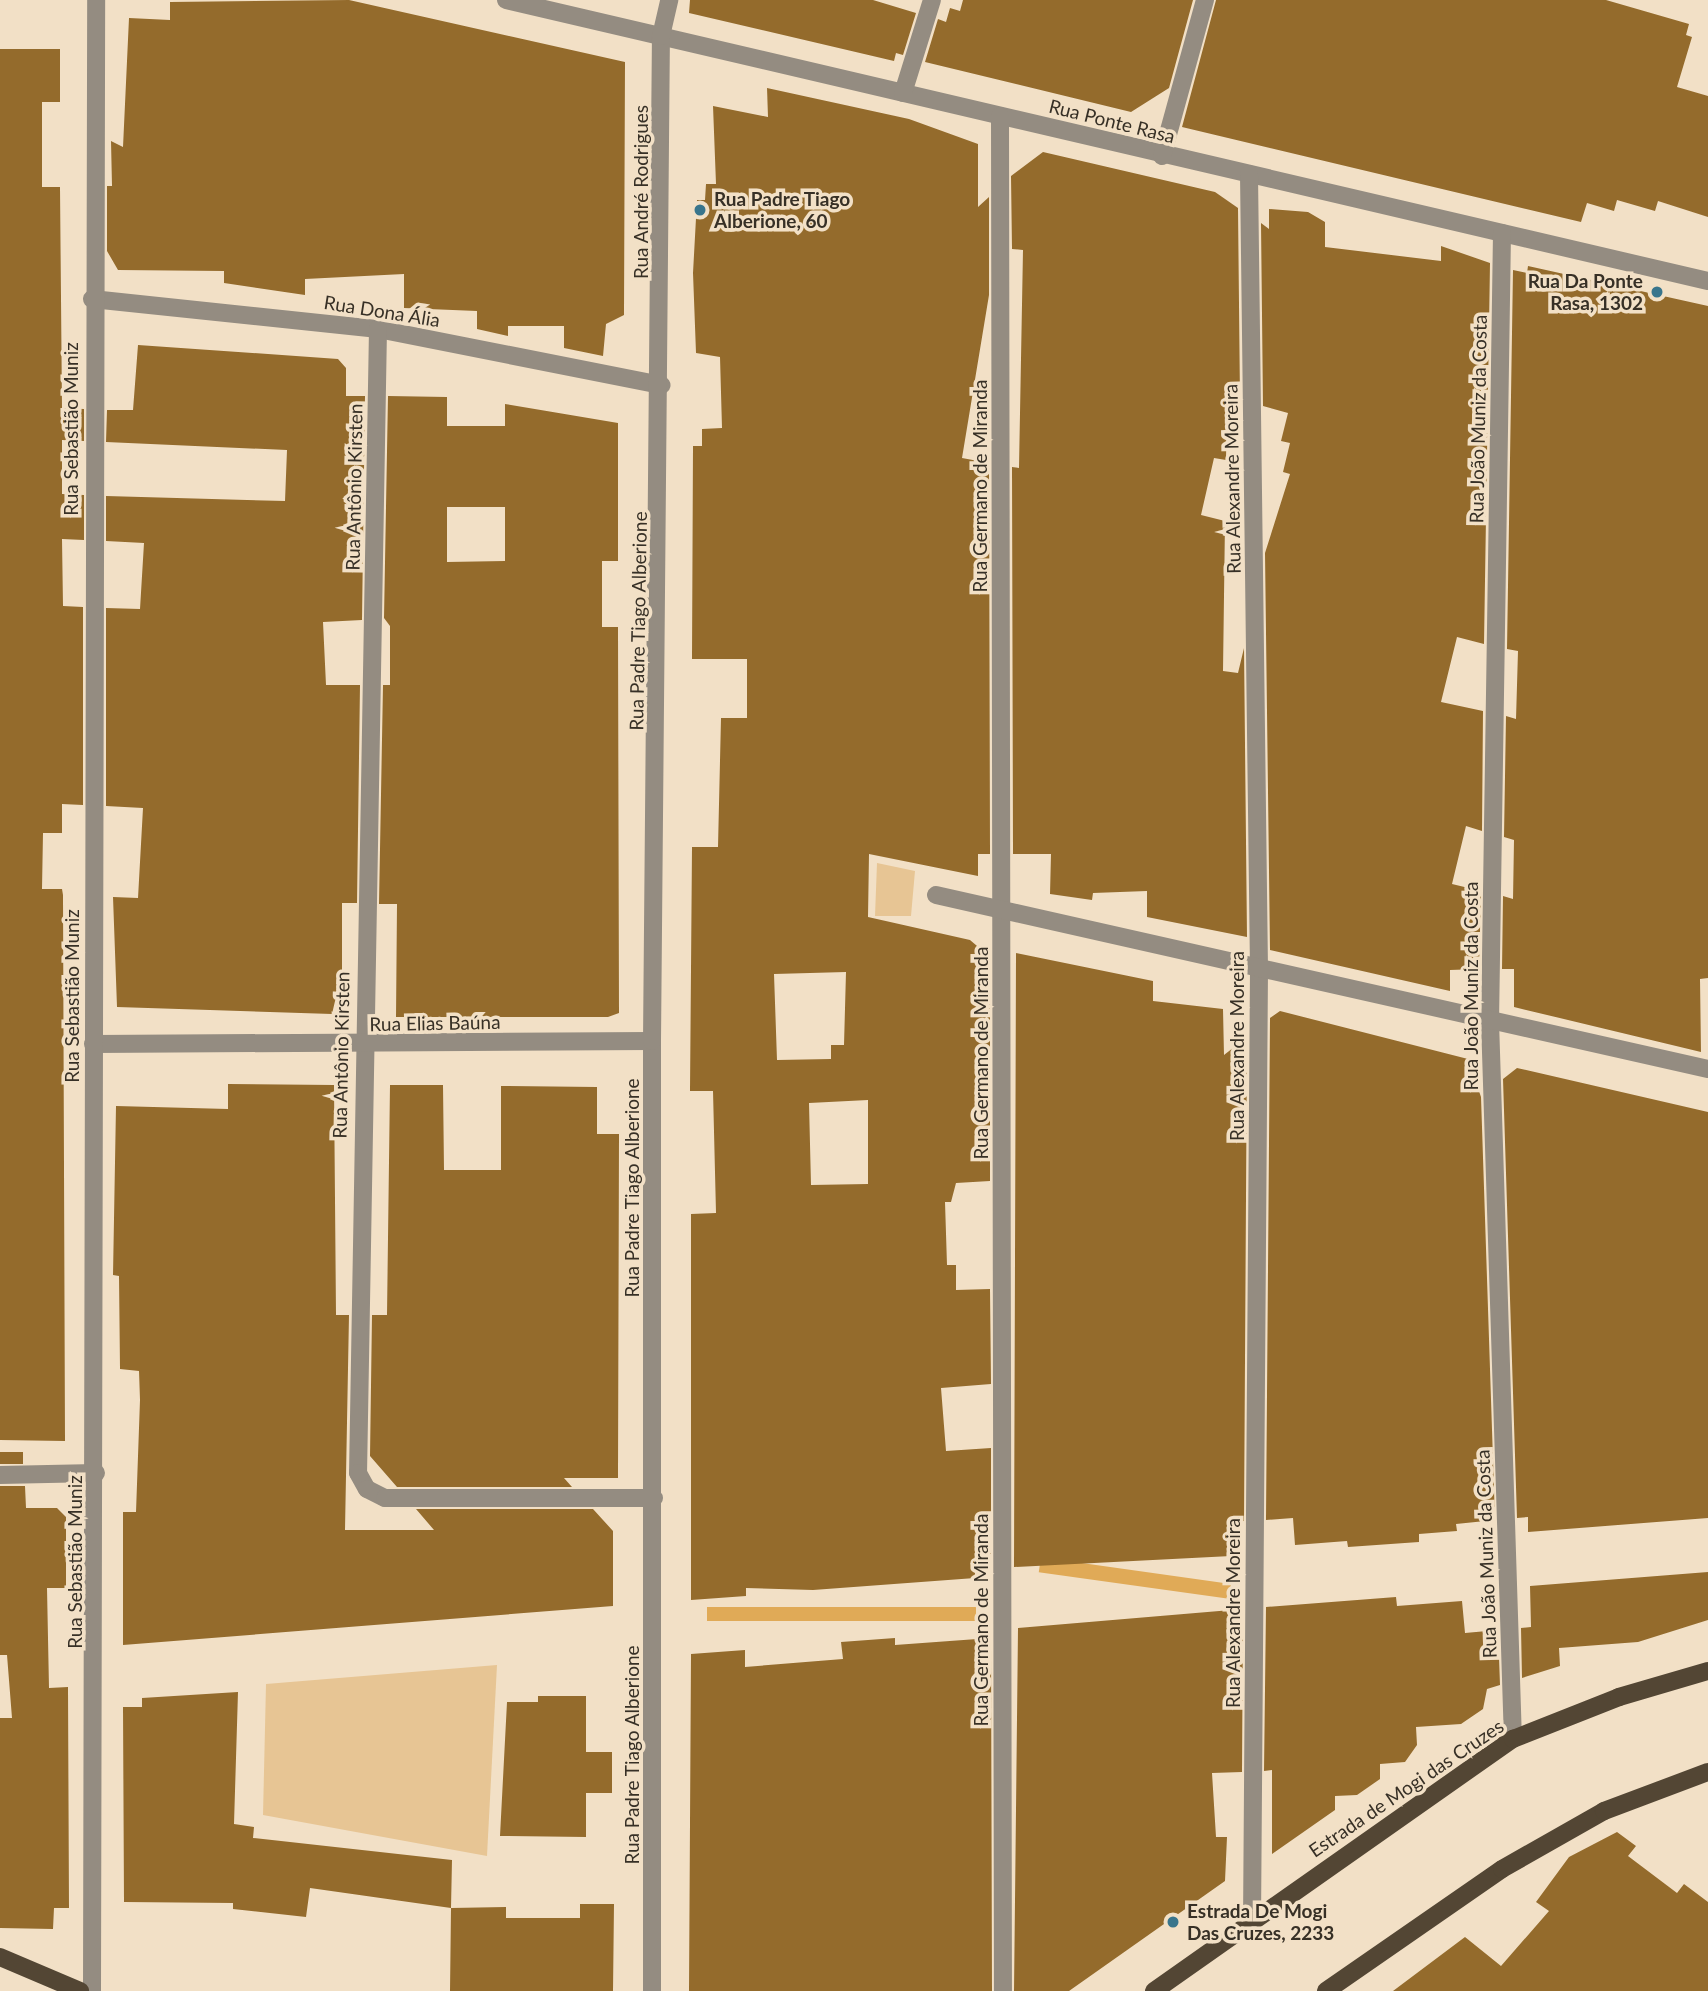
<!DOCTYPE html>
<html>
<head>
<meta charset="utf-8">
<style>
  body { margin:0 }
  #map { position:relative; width:1708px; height:1991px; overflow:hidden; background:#f2e0c6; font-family:Lato,sans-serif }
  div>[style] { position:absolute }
  .green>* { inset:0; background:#e7c594 }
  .water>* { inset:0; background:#e0aa57; transform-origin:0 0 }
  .building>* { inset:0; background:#946b2c; transform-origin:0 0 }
  .minor>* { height:18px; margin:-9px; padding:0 9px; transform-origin:9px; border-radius:9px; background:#948c81 }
  .major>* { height:18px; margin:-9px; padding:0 9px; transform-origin:9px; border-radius:9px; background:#534634 }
  .dots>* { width:19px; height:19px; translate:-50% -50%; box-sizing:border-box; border:4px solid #f2e0c6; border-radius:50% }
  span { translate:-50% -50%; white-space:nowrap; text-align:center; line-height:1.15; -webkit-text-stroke:7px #f2e0c6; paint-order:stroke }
  .street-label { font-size:19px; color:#373026 }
  .poi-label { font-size:19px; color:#373026; font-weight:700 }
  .left { translate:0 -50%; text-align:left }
  .right { translate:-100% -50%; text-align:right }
</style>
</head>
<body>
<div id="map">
  <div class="green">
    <div style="clip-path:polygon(877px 863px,915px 871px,911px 916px,875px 916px)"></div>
    <div style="clip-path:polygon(497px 1665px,487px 1856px,263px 1815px,266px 1684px)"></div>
  </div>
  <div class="water">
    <div style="left:1231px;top:1584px;width:15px;height:192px;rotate:98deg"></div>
    <div style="left:976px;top:1607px;width:14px;height:269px;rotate:90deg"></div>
  </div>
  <div class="building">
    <div style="clip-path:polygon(349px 0,625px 62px,624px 315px,606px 324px,603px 356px,564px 348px,564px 326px,508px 326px,508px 336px,477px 329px,477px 311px,404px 308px,404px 274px,305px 279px,305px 295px,224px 283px,224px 271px,118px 270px,107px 251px,107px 186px,112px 186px,111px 141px,123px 147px,129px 18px,170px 20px,170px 2px)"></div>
    <div style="clip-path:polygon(690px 0,873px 0,916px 13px,903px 55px,896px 53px,894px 61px,689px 13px)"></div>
    <div style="clip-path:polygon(963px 0,1193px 0,1169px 88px,1131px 112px,925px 62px,938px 19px,946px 22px,950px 8px,960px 11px)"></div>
    <div style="clip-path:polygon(1216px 0,1606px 0,1689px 24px,1686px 35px,1692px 37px,1677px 87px,1708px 96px,1708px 217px,1658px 201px,1655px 211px,1617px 200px,1614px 211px,1587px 203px,1581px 222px,1182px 127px)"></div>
    <div style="clip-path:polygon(0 49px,60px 49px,60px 102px,42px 102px,42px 187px,60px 187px,62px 408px,84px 409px,84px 441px,62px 440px,62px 494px,84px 495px,84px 540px,62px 539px,63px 606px,83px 607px,83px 805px,62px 804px,62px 833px,43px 833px,42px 889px,62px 889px,63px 895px,65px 1441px,0 1440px)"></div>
    <div style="clip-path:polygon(evenodd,767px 88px,909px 119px,978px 144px,978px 207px,989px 197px,989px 295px,962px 458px,989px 463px,990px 854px,978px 854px,978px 876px,869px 854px,868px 917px,970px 940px,990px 957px,990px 1181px,956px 1183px,951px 1202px,945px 1202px,947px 1265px,956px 1265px,956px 1290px,990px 1289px,991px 1384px,941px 1388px,946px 1451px,991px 1448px,991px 1569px,975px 1570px,975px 1578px,813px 1590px,746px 1588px,746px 1596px,691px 1600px,691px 1214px,716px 1213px,713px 1091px,690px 1091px,692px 847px,718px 847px,721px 718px,747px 718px,747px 659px,692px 659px,693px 446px,702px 446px,702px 429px,722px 428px,720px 357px,696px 353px,693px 273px,697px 200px,705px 200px,706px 184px,716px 184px,713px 106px,768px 117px,767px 88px,846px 972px,844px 1045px,831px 1045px,831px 1059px,777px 1060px,774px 974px,846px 972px,767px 88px,868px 1100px,868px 1184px,811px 1185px,809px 1103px,868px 1100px)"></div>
    <div style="clip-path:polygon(1043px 152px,1215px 192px,1238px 208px,1240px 400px,1227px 396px,1226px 460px,1214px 458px,1201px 515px,1225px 521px,1223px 671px,1238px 673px,1244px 648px,1247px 937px,1147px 917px,1147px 891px,1093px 893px,1092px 900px,1050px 894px,1051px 854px,1013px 854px,1012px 467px,1019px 468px,1023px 250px,1012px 249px,1011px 176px)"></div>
    <div style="clip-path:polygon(1269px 209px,1308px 212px,1325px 222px,1325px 247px,1441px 261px,1441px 246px,1490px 263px,1484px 644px,1457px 637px,1441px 702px,1483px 711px,1482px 831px,1466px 826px,1452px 884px,1481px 891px,1479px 969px,1450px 970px,1450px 991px,1270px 950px,1265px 553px,1290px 474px,1283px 472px,1290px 443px,1281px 441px,1288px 413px,1263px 406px,1261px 223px,1269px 229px)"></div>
    <div style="clip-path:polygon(1528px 266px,1708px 306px,1708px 978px,1700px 979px,1701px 1052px,1514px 1007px,1514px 969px,1502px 969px,1503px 896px,1513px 899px,1514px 840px,1504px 837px,1506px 716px,1516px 719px,1518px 651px,1507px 649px,1513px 270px,1527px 273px)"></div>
    <div style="clip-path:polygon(138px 345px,338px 359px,346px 368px,346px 396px,365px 396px,362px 620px,323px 622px,326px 685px,360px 685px,357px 903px,342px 903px,342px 971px,332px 1014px,117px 1007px,113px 897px,138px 898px,143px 808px,106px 806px,106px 608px,140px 609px,144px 543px,106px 541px,106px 496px,285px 501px,287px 450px,106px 442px,107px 410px,133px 410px)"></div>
    <div style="clip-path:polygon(evenodd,388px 396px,447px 397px,447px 426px,505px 426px,505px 404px,618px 423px,618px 561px,602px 561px,602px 627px,618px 627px,619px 1013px,608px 1017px,396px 1017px,397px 904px,379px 904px,383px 685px,390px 685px,390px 626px,384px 618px,388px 396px,447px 507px,505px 507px,505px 561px,447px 562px,447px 507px)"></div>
    <div style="clip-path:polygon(1016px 953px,1153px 981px,1153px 1001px,1223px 1009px,1224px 1055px,1247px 1037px,1244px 1521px,1231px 1522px,1231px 1556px,1014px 1567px)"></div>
    <div style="clip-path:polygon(1280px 1011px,1468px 1059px,1481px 1097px,1495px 1520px,1456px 1524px,1457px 1531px,1419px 1534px,1419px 1542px,1348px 1547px,1347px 1541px,1295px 1545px,1293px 1518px,1266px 1520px,1270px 1018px)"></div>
    <div style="clip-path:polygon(1517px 1068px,1708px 1112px,1708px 1518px,1528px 1532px,1528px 1517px,1517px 1518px,1503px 1079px)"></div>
    <div style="clip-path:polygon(228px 1084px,334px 1085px,336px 1315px,349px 1315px,345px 1530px,434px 1530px,416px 1509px,593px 1509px,613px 1531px,613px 1606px,123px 1645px,123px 1512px,136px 1512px,140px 1400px,139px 1371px,120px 1369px,119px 1276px,113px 1275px,116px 1106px,228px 1109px)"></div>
    <div style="clip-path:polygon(390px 1085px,443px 1085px,444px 1170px,501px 1170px,501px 1086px,597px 1087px,597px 1134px,619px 1134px,618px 1478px,564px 1478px,572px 1487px,397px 1487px,370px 1456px,372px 1315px,387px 1315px)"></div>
    <div style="left:0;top:1452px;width:23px;height:12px"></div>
    <div style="clip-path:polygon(0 1486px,25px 1486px,26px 1508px,57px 1508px,66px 1517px,66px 1588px,47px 1588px,49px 1688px,68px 1687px,69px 1908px,54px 1908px,53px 1929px,0 1928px,0 1718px,12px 1718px,7px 1655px,0 1655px)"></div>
    <div style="clip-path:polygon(1708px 1572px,1708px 1620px,1638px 1642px,1559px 1648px,1560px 1666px,1522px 1678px,1521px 1628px,1531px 1627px,1530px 1586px)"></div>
    <div style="clip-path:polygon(1396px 1597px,1397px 1606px,1462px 1601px,1465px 1633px,1498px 1630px,1500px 1685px,1487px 1689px,1483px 1709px,1461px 1724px,1416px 1727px,1417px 1745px,1405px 1762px,1380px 1764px,1380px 1779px,1357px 1795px,1335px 1796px,1335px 1810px,1272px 1854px,1272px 1770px,1264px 1771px,1266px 1607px)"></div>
    <div style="clip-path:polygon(1243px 1609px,1242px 1772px,1212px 1773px,1216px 1837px,1227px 1837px,1225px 1881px,1069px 1991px,1014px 1991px,1018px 1628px)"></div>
    <div style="clip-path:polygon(895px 1638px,895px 1645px,991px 1638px,992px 1991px,689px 1991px,691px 1654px,745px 1650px,745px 1667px,843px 1659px,841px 1642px)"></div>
    <div style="clip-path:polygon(238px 1692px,234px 1824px,254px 1827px,253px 1838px,452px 1860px,451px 1908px,310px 1888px,306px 1917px,233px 1909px,233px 1903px,124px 1902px,123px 1707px,142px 1707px,142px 1698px)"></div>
    <div style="clip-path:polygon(538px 1696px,586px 1696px,586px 1752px,612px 1752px,612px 1793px,586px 1793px,586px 1837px,500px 1836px,507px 1702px,538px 1702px)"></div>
    <div style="clip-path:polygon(1617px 1832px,1636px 1846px,1628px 1856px,1677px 1893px,1684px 1884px,1708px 1902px,1708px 1991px,1393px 1991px,1465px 1937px,1501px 1966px,1549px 1911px,1536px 1902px,1569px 1857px)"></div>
    <div style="clip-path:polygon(580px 1904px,614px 1904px,613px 1991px,450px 1991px,451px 1908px,506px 1907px,506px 1918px,580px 1918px)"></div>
  </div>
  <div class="minor">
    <div style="left:506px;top:0;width:1234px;rotate:13.16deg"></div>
    <div style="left:903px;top:93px;width:97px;rotate:-72.7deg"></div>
    <div style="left:1000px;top:116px;width:1875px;rotate:89.91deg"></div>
    <div style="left:1162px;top:156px;width:162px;rotate:-74.6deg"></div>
    <div style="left:1249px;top:174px;width:795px;rotate:89.28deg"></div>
    <div style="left:1259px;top:969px;width:949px;rotate:90.42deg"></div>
    <div style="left:1502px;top:233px;width:788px;rotate:90.87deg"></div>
    <div style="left:1490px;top:1021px;width:718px;rotate:88.17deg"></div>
    <div style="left:92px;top:299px;width:288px;rotate:6deg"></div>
    <div style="left:378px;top:329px;width:289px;rotate:11.2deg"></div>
    <div style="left:378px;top:329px;width:1144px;rotate:91deg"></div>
    <div style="left:358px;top:1473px;width:18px;rotate:61deg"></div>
    <div style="left:367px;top:1489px;width:20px;rotate:27deg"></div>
    <div style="left:385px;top:1498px;width:269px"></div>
    <div style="left:936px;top:895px;width:791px;rotate:12.7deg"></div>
    <div style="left:93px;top:1044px;width:559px;rotate:-0.31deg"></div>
    <div style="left:0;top:1475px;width:96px;rotate:-1.2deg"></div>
    <div style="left:92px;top:1991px;width:1991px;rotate:-89.88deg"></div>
    <div style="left:652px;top:1991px;width:950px;rotate:-90deg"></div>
    <div style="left:652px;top:1041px;width:1005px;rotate:-89.49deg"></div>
    <div style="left:661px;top:36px;width:37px;rotate:-77deg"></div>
  </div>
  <div class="major">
    <div style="left:0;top:1957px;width:87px;rotate:23deg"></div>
    <div style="left:1154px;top:1991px;width:439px;rotate:-35.1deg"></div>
    <div style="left:1513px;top:1739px;width:114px;rotate:-21.6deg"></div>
    <div style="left:1619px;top:1697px;width:93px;rotate:-16.3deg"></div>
    <div style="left:1326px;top:1991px;width:214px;rotate:-34.7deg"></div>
    <div style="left:1502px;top:1869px;width:117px;rotate:-29.6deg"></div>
    <div style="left:1604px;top:1811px;width:111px;rotate:-20.6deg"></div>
  </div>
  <div class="dots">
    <div style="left:700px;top:210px;background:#39758c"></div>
    <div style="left:1657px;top:292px;background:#39758c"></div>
    <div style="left:1173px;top:1922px;background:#39758c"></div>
  </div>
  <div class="street-label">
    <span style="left:1112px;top:121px;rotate:14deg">Rua Ponte Rasa</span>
    <span style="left:641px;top:192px;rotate:-90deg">Rua André Rodrigues</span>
    <span style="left:382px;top:311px;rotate:9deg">Rua Dona Ália</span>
    <span style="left:1478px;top:419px;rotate:-89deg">Rua João Muniz da Costa</span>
    <span style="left:71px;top:429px;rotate:-90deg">Rua Sebastião Muniz</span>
    <span style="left:1232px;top:479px;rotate:-91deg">Rua Alexandre Moreira</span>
    <span style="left:980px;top:486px;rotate:-90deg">Rua Germano de Miranda</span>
    <span style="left:354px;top:487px;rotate:-89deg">Rua Antônio Kirsten</span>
    <span style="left:638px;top:621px;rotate:-89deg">Rua Padre Tiago Alberione</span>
    <span style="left:1471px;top:986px;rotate:-90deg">Rua João Muniz da Costa</span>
    <span style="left:72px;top:996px;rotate:-90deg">Rua Sebastião Muniz</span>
    <span style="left:435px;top:1023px;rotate:-1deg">Rua Elias Baúna</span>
    <span style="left:1237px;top:1046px;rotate:-90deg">Rua Alexandre Moreira</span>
    <span style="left:981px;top:1053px;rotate:-90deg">Rua Germano de Miranda</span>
    <span style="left:341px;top:1055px;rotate:-89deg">Rua Antônio Kirsten</span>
    <span style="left:632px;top:1188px;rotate:-90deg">Rua Padre Tiago Alberione</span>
    <span style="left:1486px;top:1554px;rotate:-92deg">Rua João Muniz da Costa</span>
    <span style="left:75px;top:1562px;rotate:-90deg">Rua Sebastião Muniz</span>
    <span style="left:1233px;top:1613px;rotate:-90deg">Rua Alexandre Moreira</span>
    <span style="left:981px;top:1620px;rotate:-90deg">Rua Germano de Miranda</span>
    <span style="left:632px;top:1755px;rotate:-90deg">Rua Padre Tiago Alberione</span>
    <span style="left:1406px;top:1788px;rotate:-34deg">Estrada de Mogi das Cruzes</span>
  </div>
  <div class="poi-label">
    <span class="left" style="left:714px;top:210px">Rua Padre Tiago<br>Alberione, 60</span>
    <span class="right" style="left:1643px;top:292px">Rua Da Ponte<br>Rasa, 1302</span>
    <span class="left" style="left:1187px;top:1922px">Estrada De Mogi<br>Das Cruzes, 2233</span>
  </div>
</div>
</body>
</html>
